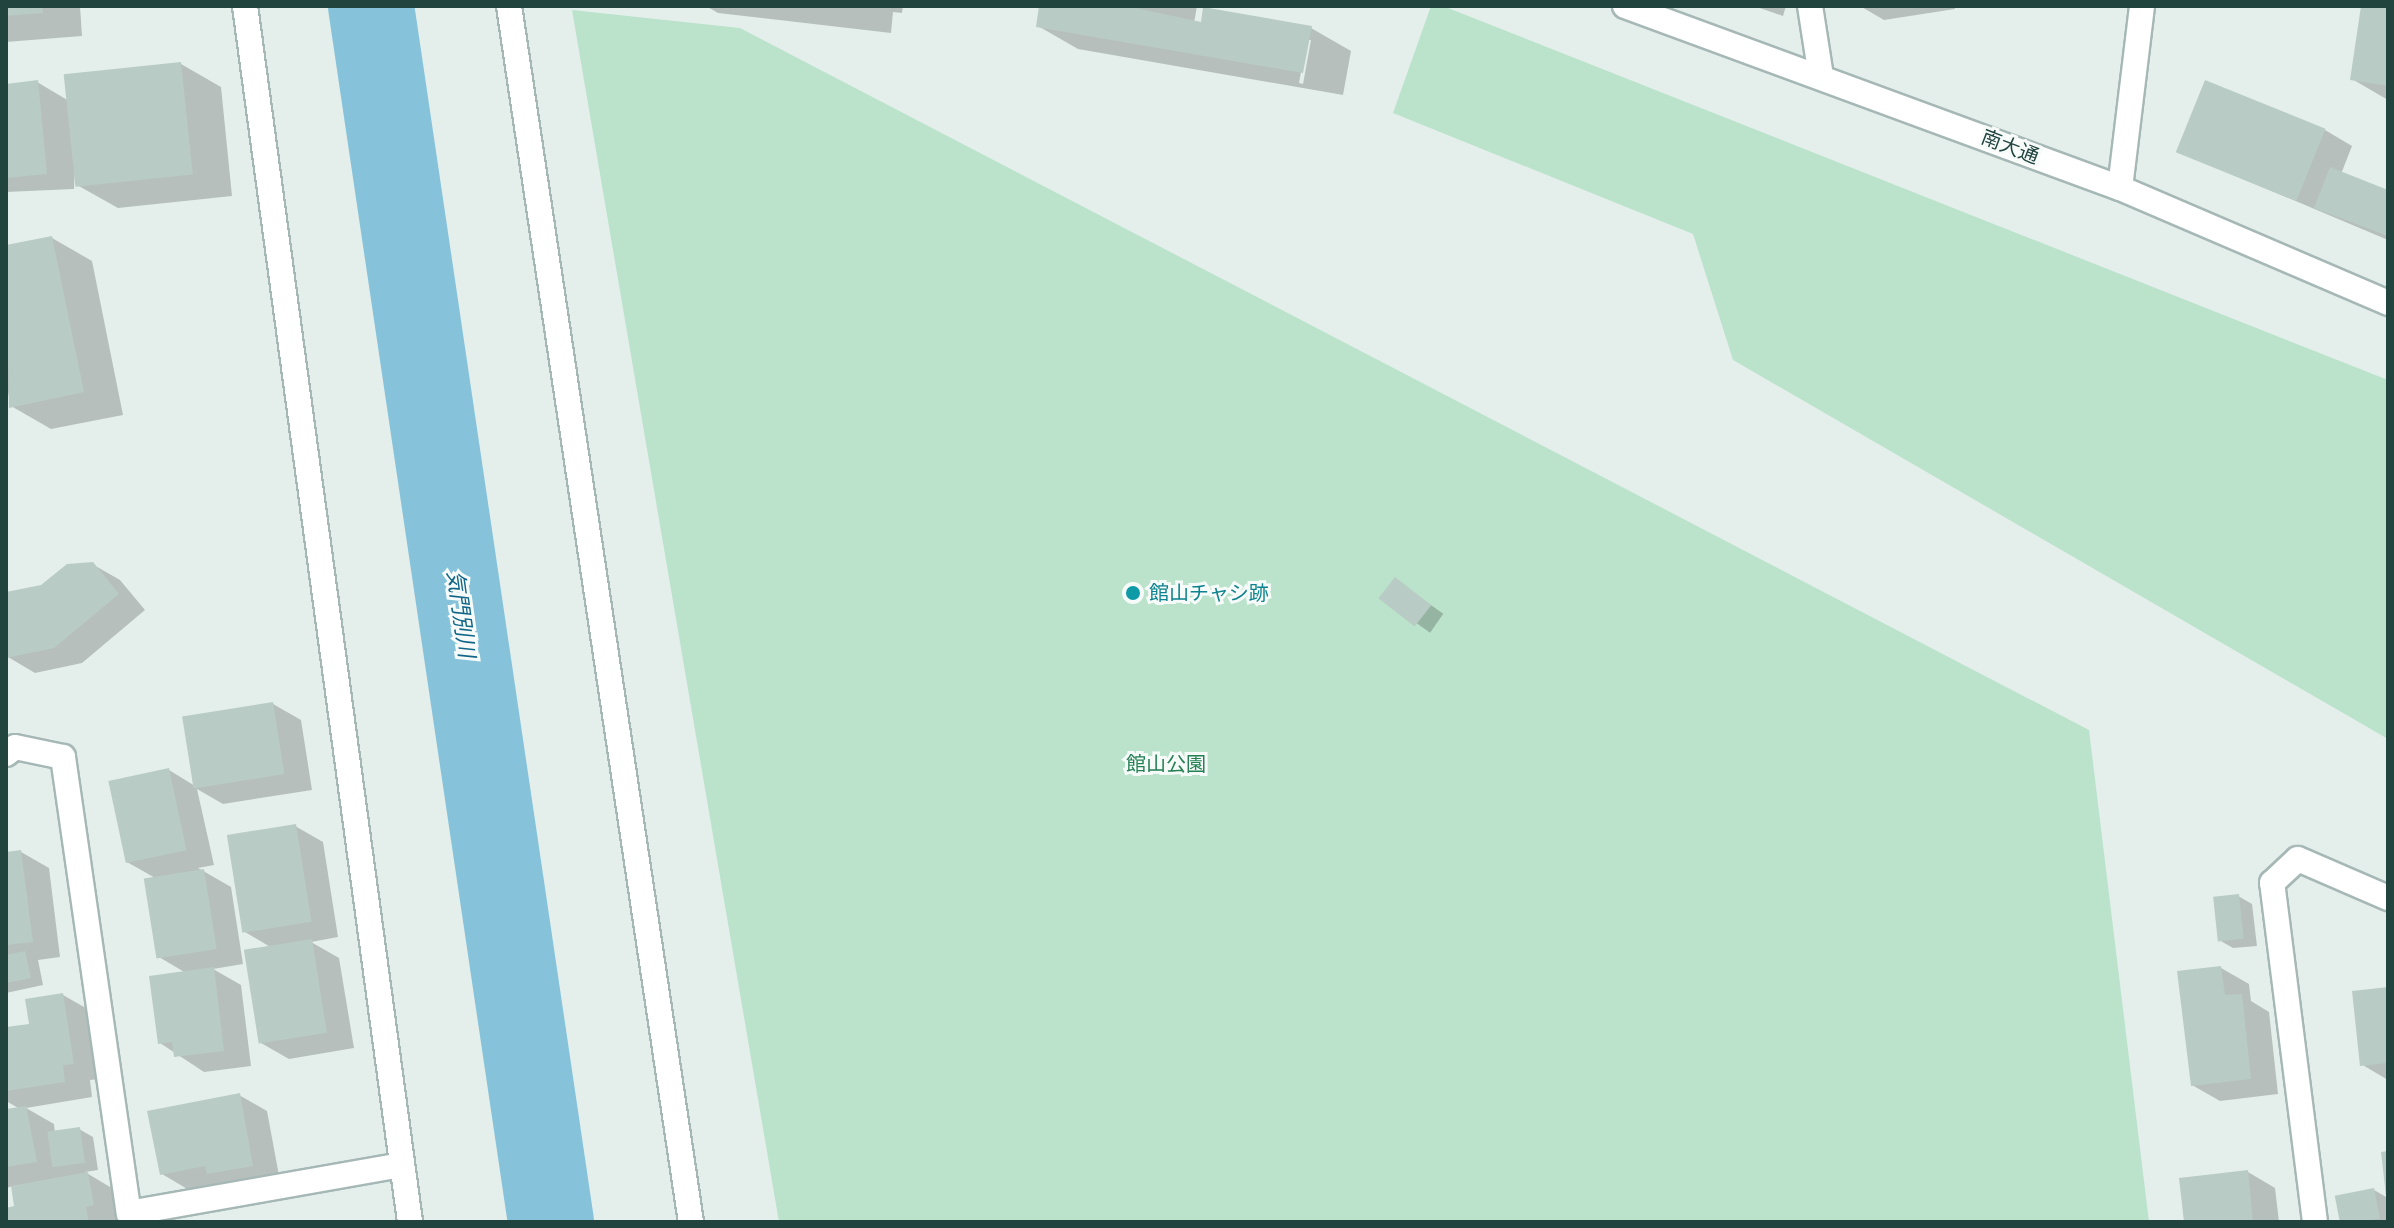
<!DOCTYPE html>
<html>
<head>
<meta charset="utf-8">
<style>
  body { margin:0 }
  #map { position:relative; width:2394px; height:1228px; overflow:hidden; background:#e4efec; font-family:Helvetica,"Noto Sans JP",sans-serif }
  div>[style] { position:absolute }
  .green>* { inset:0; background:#bbe3cb }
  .shadow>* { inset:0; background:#0003; transform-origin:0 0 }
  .river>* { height:86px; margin:-43px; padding:0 43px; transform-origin:43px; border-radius:43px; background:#86c3da }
  .building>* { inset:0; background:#b9cbc5; transform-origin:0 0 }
  .roads { filter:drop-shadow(2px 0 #a6b8b5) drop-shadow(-2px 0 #a6b8b5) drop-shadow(0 2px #a6b8b5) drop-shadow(0 -2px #a6b8b5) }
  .minor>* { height:24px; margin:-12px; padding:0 12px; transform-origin:12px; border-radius:12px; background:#fff }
  .tertiary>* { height:24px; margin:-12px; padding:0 12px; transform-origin:12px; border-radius:12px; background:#fff }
  .dots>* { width:22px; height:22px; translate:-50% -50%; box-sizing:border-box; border:4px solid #f6fbf9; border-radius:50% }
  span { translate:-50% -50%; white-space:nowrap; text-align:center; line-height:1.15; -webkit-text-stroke:6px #f6fbf9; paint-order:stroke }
  .street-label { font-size:20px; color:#21443f }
  .culture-label { font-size:20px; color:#0d838f }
  .left { translate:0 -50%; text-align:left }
  .park-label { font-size:20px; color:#258054 }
  .water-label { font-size:22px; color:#126688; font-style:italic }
  .frame { position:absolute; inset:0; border:8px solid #21443f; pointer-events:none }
</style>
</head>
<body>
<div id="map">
  <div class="green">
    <div style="clip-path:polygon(1431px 6px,1443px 6px,2388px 380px,2388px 739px,1733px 360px,1693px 234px,1393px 113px)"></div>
    <div style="clip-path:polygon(572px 10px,740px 28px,2089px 730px,2149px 1222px,779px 1222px)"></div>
  </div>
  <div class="shadow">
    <div style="clip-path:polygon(6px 6px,80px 6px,82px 36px,6px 42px)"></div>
    <div style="clip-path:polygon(706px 6px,903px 6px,902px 13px,893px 12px,891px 33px,718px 13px)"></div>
    <div style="clip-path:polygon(evenodd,1041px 6px,1197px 6px,1194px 23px,1311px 28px,1351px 51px,1343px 95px,1078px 49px,1038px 26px,1041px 6px,1307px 40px,1311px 40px,1303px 84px,1299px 83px,1307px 40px)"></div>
    <div style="clip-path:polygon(1754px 6px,1786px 6px,1783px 16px)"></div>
    <div style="clip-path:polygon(1860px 6px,1955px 6px,1955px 9px,1884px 20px)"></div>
    <div style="clip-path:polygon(2363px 6px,2388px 6px,2388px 100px,2352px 79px)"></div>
    <div style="clip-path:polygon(181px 64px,221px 87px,232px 196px,118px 208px,77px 185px,75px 161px,74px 189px,6px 192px,6px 86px,37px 82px,69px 101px)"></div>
    <div style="clip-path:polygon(2325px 130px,2352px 146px,2341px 174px,2388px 192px,2388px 240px,2179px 152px)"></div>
    <div style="clip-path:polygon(52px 238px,92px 261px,123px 415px,51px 429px,11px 406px,6px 382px,6px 247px)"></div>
    <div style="clip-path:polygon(92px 564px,120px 580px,145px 610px,82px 663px,35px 673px,8px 657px,6px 594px,42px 586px)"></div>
    <div style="left:1395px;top:580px;width:59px;height:23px;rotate:35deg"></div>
    <div style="clip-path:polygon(273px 704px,301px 720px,312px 790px,223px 804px,197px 789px,214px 865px,198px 868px,231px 887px,243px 964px,213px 969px,241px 985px,251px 1066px,204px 1072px,160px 1043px,186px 973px,159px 957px,157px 879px,127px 862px,169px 770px,195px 786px)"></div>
    <div style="clip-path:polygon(295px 826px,323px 842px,338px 937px,311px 942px,339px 958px,354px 1048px,289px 1059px,261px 1043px,272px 948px,245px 932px)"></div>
    <div style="clip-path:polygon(21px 852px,49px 868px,60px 957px,38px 960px,43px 985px,6px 993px,6px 854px)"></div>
    <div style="clip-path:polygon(2238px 896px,2252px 904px,2257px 946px,2233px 948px,2219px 940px)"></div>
    <div style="clip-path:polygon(2221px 968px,2249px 984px,2251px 1001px,2269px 1012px,2278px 1094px,2220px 1101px,2192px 1085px)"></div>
    <div style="clip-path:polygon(2388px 989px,2388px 1080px,2361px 1064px)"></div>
    <div style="clip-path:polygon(63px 995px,91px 1011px,101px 1079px,90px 1080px,92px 1097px,26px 1108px,54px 1124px,55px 1133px,79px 1129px,93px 1137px,98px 1170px,85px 1172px,115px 1190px,117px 1222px,6px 1222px,6px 1210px,17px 1207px,13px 1186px,6px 1188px,6px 1111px,20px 1109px,6px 1101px,6px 1029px,31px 1026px)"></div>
    <div style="clip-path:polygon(239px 1095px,267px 1111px,280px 1181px,236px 1189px,225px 1183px,189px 1190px,162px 1174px)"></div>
    <div style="clip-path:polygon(2248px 1172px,2275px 1188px,2279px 1222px,2186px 1222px)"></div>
    <div style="clip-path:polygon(2374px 1190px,2388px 1198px,2388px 1222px,2342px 1222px,2337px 1198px)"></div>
  </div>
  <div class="river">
    <div style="left:371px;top:6px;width:1229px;rotate:81.58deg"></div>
  </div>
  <div class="building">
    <div style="clip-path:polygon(6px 6px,42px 6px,43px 13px,6px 16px)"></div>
    <div style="clip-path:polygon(1039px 6px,1126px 6px,1201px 22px,1203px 7px,1312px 26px,1303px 73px,1036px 27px)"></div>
    <div style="clip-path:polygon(2361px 6px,2388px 6px,2388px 86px,2350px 80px)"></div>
    <div style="left:181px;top:62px;width:113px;height:118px;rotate:84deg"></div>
    <div style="clip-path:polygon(38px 80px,47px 174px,6px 178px,6px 84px)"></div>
    <div style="left:2205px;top:80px;width:130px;height:78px;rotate:22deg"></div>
    <div style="clip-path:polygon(2330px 167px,2388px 190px,2388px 236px,2314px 208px)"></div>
    <div style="clip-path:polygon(52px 236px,84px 392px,9px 408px,6px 245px)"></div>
    <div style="clip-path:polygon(93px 562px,119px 594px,54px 648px,6px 658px,6px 592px,41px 585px,67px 564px)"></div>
    <div style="left:1395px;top:577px;width:46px;height:27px;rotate:38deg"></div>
    <div style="left:273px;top:702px;width:73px;height:92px;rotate:81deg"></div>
    <div style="left:169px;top:768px;width:84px;height:62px;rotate:78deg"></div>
    <div style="left:296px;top:824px;width:99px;height:70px;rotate:81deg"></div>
    <div style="clip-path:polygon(21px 850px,33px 942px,6px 945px,6px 852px)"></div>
    <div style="left:204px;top:869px;width:81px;height:61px;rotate:81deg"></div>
    <div style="left:2239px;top:894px;width:45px;height:26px;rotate:84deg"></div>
    <div style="left:312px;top:939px;width:95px;height:69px;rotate:81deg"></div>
    <div style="clip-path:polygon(25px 951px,31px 978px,6px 983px,6px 955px)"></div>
    <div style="clip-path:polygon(2221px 966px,2225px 995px,2242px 994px,2251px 1079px,2191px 1086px,2177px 971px)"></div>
    <div style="clip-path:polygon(214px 967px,224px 1051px,174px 1057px,172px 1042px,158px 1044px,149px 976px)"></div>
    <div style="clip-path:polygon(2388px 987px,2388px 1063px,2360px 1066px,2352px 991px)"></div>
    <div style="clip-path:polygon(63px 993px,74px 1064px,63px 1065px,65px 1082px,6px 1091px,6px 1027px,29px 1024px,25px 999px)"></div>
    <div style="clip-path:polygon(240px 1093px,253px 1166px,207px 1174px,205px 1166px,160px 1175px,147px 1111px)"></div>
    <div style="clip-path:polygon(26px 1106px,37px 1162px,6px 1167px,6px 1109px)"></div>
    <div style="left:80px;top:1127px;width:36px;height:33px;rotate:82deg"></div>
    <div style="clip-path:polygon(2388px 1151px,2388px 1196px,2386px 1196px,2381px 1152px)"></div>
    <div style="clip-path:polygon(2248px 1170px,2253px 1222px,2184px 1222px,2179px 1178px)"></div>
    <div style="clip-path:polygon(88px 1172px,94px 1205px,86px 1207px,89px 1222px,6px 1222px,6px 1208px,14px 1206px,11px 1186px)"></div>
    <div style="left:2374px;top:1188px;width:31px;height:40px;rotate:79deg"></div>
  </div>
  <div class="roads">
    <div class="minor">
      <div style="left:245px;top:6px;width:1227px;rotate:82.27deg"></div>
      <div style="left:509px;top:6px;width:1230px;rotate:81.49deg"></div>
      <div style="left:1810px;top:6px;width:71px;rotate:81.1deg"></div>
      <div style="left:2120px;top:188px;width:183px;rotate:-83.1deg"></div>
      <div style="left:6px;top:754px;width:11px;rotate:-38deg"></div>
      <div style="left:15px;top:747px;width:49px;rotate:11.8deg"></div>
      <div style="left:63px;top:757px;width:461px;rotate:81.8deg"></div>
      <div style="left:129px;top:1213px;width:276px;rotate:-10deg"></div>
      <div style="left:2315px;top:1222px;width:342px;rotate:-97.2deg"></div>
      <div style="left:2272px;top:883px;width:35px;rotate:-43deg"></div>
      <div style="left:2298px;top:859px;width:98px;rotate:23.4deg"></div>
    </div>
    <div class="tertiary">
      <div style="left:1625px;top:6px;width:527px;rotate:20.19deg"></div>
      <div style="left:2120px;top:188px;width:292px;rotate:23.2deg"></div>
    </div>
  </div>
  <div class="dots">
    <div style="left:1133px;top:593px;background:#0f9aa8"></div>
  </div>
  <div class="street-label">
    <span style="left:2010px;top:147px;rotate:21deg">南大通</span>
  </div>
  <div class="culture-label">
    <span class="left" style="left:1149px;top:593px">館山チャシ跡</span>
  </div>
  <div class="park-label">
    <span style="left:1166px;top:764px">館山公園</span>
  </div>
  <div class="water-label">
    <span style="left:461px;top:614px;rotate:82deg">気門別川</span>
  </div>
  <div class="frame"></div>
</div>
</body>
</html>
